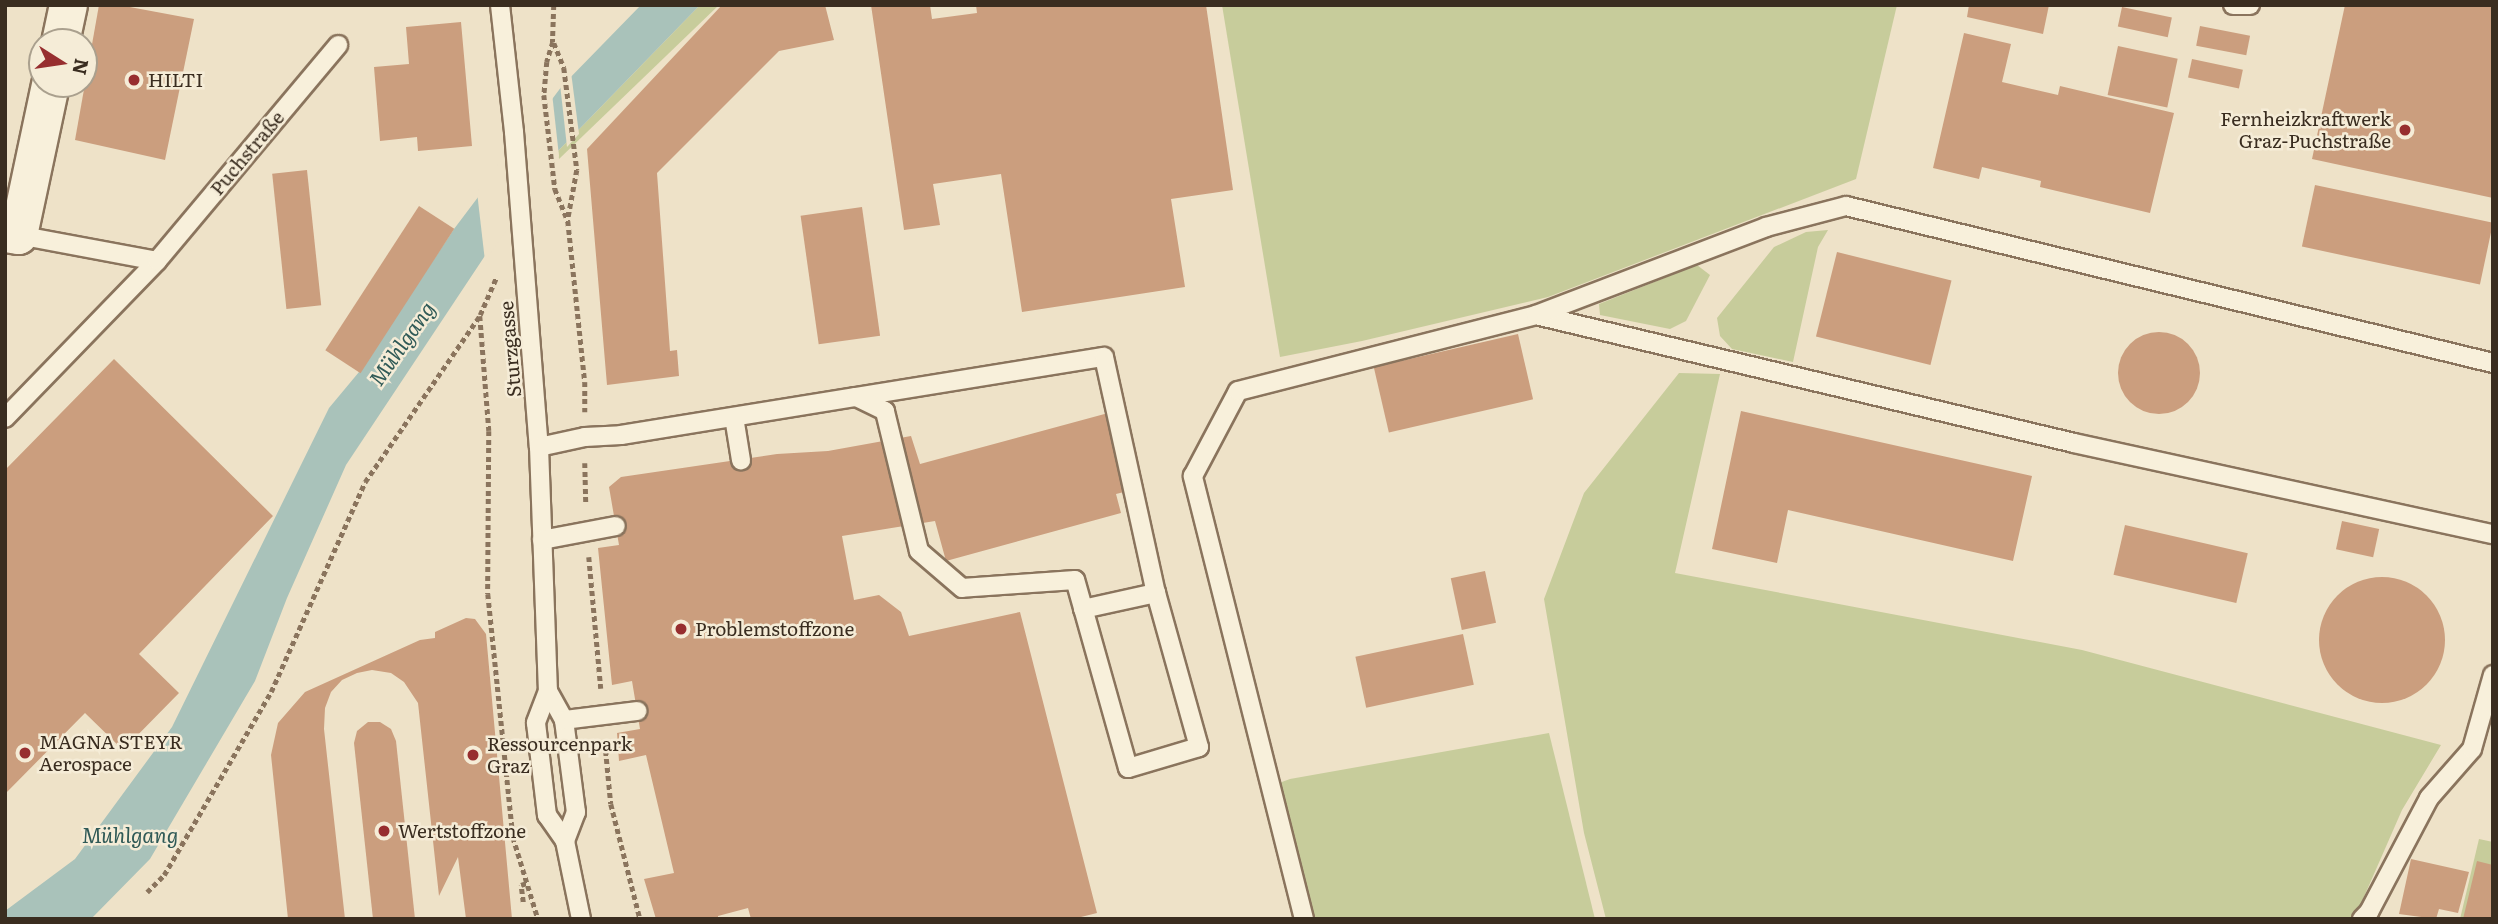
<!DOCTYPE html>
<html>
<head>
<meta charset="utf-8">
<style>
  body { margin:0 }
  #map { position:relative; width:2498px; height:924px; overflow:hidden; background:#eee2c8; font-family:Literata,serif }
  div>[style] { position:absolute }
  .green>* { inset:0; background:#c7cc9b }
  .water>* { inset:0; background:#a9c2ba }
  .pier>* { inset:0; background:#eee2c8 }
  .building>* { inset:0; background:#cb9e7e; transform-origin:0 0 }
  .round { border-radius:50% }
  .path>* { height:4.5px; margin-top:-2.25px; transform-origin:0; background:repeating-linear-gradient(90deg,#8a745d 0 5px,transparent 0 8.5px) }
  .roads { filter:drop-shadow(2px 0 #8a745d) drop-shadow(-2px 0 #8a745d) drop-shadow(0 2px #8a745d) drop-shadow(0 -2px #8a745d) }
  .service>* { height:18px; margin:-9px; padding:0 9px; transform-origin:9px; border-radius:9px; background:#f8f0db }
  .minor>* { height:37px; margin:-18.5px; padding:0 18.5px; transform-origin:18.5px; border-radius:18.5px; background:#f8f0db }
  .dots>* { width:19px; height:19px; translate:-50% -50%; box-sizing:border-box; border:4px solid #f5ecd7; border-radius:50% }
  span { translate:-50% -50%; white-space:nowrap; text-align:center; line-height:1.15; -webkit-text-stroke:5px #f5ecd7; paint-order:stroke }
  .poi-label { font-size:19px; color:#3a2d20 }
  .left { translate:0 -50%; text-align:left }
  .right { translate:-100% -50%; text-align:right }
  .street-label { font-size:19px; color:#3a2d20 }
  .water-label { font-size:21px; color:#305a57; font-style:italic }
  .frame { position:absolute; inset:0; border:7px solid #3a2d20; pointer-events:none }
  .north { position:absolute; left:28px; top:28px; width:70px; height:70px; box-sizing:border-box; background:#f5ecd7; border:2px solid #aaa08e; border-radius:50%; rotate:102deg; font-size:19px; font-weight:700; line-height:28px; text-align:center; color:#3a2d20 }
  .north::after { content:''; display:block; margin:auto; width:24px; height:32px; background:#972e2f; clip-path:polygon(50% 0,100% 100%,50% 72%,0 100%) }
</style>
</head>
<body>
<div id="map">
  <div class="green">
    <div style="clip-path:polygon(700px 5px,719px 5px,559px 159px,558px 151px)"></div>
    <div style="clip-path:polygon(1222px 5px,1897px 5px,1856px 179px,1548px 297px,1362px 341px,1280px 357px)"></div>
    <div style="clip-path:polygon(1828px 230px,1818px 247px,1793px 362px,1732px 349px,1720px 336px,1717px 318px,1774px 247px,1806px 232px)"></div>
    <div style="clip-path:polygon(1697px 265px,1710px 275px,1686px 321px,1670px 329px,1600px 315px,1599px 304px)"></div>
    <div style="clip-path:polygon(1679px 373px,1720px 374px,1675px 573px,2082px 650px,2441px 745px,2402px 810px,2356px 915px,2353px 919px,1606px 919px,1584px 833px,1544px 599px,1584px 493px)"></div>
    <div style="clip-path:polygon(1549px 733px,1595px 919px,1304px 919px,1271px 786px,1290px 779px)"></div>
    <div style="clip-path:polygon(2479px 839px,2493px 842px,2493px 919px,2460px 919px)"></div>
  </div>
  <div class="water">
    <div style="clip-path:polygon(641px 5px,700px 5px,558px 151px,526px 194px,346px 465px,287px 598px,255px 681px,150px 859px,91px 919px,5px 919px,5px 911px,75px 859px,172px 727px,329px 408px,359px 372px,454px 229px,562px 86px)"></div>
  </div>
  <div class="pier">
    <div style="clip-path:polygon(571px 72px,579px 134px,567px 147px,560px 84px)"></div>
    <div style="clip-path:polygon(552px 93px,559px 156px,485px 261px,477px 192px)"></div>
  </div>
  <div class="building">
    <div style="clip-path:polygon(99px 5px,119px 5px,194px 19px,165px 160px,75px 140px)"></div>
    <div style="clip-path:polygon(722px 5px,825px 5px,834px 40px,779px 51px,657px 173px,670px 351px,677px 350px,679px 376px,607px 385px,587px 149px)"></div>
    <div style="clip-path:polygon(871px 5px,930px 5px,932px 19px,977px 13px,976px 5px,1206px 5px,1233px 190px,1171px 199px,1185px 287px,1022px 312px,1001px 174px,933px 184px,940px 225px,904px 230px)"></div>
    <div style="clip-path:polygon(1969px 5px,2049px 5px,2043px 34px,1967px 17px)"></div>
    <div style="clip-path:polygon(2345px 5px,2493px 5px,2493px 198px,2312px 159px)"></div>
    <div style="left:2122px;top:7px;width:51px;height:20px;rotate:12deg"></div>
    <div style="clip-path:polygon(461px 22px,472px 146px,418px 151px,417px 137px,380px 141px,374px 67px,409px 64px,406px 27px)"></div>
    <div style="left:2200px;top:26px;width:51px;height:20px;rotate:11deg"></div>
    <div style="clip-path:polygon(1964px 33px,2011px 44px,2002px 82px,2058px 95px,2060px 86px,2174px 113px,2150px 213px,2040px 187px,2041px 181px,1982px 167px,1979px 179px,1933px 168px)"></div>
    <div style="left:2118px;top:46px;width:61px;height:50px;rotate:12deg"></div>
    <div style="left:2192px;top:59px;width:52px;height:19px;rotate:12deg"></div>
    <div style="left:307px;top:170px;width:136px;height:35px;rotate:84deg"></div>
    <div style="left:2315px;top:185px;width:182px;height:63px;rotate:12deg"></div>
    <div style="left:419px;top:206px;width:42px;height:172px;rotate:33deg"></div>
    <div style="left:862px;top:207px;width:130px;height:62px;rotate:82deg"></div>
    <div style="left:1837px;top:252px;width:118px;height:87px;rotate:14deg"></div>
    <div class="round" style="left:2118px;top:332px;width:82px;height:82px"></div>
    <div style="left:1518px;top:334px;width:67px;height:148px;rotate:77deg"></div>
    <div style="clip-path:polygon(114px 359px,273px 516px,139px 654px,179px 693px,123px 750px,85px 713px,5px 794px,5px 470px)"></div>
    <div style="clip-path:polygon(1123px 409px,1144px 487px,1116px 494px,1121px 513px,946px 561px,935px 521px,842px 536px,854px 600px,879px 595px,901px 612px,909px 636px,1020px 612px,1097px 913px,1073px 919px,751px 919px,748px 908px,718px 916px,718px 919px,656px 919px,644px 879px,674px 873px,646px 755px,619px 761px,617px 733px,640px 729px,632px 681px,612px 685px,598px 548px,619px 545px,609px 487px,621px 477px,777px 454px,828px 451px,911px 436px,920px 464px)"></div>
    <div style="clip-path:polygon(1741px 411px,2032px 476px,2013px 561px,1788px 510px,1777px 563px,1712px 549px)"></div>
    <div style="left:2342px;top:521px;width:38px;height:29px;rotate:12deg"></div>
    <div style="left:2125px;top:525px;width:126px;height:51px;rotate:13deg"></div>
    <div style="left:1485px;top:571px;width:53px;height:35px;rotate:78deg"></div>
    <div class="round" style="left:2319px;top:577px;width:126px;height:126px"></div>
    <div style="clip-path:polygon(466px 618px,475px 619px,486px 634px,512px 919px,466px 919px,458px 857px,439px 896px,418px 703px,404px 682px,391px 673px,372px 670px,357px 673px,342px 680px,331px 692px,325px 708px,324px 729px,345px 919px,288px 919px,271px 755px,278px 723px,305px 692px,420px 640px,435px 638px,435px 632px)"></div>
    <div style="left:1463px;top:634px;width:52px;height:110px;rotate:78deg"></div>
    <div style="clip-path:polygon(368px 722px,380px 722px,391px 729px,396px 741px,415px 919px,373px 919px,354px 743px,357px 731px)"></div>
    <div style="clip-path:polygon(2411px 859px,2469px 872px,2458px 913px,2439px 909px,2436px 919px,2399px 914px)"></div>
    <div style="clip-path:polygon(2477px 861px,2493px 865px,2492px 919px,2463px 919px)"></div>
  </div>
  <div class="path">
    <div style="left:554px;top:5px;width:37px;rotate:92deg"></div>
    <div style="left:553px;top:42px;width:21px;rotate:107deg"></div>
    <div style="left:547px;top:62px;width:33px;rotate:95deg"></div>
    <div style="left:544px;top:95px;width:95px;rotate:83.3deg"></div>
    <div style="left:555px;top:189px;width:35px;rotate:68deg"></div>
    <div style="left:568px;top:221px;width:162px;rotate:84deg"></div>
    <div style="left:585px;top:382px;width:30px;rotate:90deg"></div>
    <div style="left:554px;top:43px;width:27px;rotate:68deg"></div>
    <div style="left:564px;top:68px;width:103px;rotate:82.7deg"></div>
    <div style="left:577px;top:170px;width:50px;rotate:100.4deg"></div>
    <div style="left:480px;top:316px;width:115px;rotate:85.5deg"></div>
    <div style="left:489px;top:431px;width:163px;rotate:90.4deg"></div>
    <div style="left:488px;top:594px;width:244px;rotate:84.1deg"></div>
    <div style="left:513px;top:837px;width:86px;rotate:73deg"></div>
    <div style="left:585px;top:463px;width:40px;rotate:88.6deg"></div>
    <div style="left:589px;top:557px;width:132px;rotate:84.8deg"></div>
    <div style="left:605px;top:742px;width:62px;rotate:84.5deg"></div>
    <div style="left:611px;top:804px;width:119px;rotate:75.8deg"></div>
    <div style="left:147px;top:892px;width:24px;rotate:-45deg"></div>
    <div style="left:164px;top:875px;width:212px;rotate:-59.7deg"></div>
    <div style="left:271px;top:692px;width:230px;rotate:-65.9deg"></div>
    <div style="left:365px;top:482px;width:203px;rotate:-55.4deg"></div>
    <div style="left:480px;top:315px;width:40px;rotate:-66.6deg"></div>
    <div style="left:523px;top:902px;width:17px;rotate:-97deg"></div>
    <div style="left:521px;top:885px;width:6px;rotate:-18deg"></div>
  </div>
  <div class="roads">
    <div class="service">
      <div style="left:500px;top:5px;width:128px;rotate:83.7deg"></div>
      <div style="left:514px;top:132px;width:316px;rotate:85.5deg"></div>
      <div style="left:539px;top:447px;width:244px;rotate:87.9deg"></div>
      <div style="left:548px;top:691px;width:34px;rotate:111deg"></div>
      <div style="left:536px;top:723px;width:93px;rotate:83.2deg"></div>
      <div style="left:547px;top:815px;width:32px;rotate:55deg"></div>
      <div style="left:565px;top:841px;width:80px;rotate:78.4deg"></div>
      <div style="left:2233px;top:5px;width:17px"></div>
      <div style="left:18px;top:235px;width:141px;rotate:10.6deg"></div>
      <div style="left:1536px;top:315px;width:553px;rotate:13.38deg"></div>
      <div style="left:2074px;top:443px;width:429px;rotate:12.3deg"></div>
      <div style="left:734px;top:417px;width:44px;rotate:80.8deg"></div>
      <div style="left:5px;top:418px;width:219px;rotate:-45.9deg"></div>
      <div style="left:157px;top:261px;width:282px;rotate:-50deg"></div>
      <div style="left:539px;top:447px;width:47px;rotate:-12.3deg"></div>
      <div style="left:585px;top:437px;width:36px;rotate:-3deg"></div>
      <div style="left:621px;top:435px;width:238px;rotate:-9.2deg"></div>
      <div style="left:856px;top:397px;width:251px;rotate:-9.2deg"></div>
      <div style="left:1104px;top:357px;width:242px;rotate:77.6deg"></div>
      <div style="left:1156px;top:593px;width:160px;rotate:74.4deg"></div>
      <div style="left:1199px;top:747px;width:74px;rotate:163.5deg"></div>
      <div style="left:1128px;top:768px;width:195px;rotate:-105.7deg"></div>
      <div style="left:1075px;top:580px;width:113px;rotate:176deg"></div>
      <div style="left:962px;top:588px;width:57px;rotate:-139.3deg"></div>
      <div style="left:919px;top:551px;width:144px;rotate:-103.7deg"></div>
      <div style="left:885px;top:411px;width:32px;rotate:-154deg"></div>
      <div style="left:542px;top:540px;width:75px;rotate:-10.7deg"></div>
      <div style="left:1083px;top:609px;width:75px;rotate:-12.4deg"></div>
      <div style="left:548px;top:691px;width:33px;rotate:61deg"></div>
      <div style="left:564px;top:720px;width:93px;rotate:82.6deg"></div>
      <div style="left:576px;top:812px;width:31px;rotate:111deg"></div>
      <div style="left:564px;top:720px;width:74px;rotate:-7deg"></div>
      <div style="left:1304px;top:919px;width:457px;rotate:-104.1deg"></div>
      <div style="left:1193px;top:476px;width:96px;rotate:-62.1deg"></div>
      <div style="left:1238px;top:391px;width:308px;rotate:-14.3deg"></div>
      <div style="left:1536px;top:315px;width:246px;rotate:-20.9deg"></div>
      <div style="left:1766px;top:227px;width:83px;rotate:-14.7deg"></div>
      <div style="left:1846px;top:206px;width:666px;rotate:13.64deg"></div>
      <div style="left:2362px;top:919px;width:10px;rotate:-45deg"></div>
      <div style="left:2369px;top:912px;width:129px;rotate:-62.2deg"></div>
      <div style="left:2429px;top:798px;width:65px;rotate:-48.7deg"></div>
      <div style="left:2472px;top:749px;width:77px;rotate:-74.2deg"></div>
    </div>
    <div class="minor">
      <div style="left:60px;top:42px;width:38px;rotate:-78deg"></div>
      <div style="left:5px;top:233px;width:13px;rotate:9deg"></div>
      <div style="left:18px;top:235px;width:154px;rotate:-78deg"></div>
    </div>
  </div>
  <div class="dots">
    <div style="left:134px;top:80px;background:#972e2f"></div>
    <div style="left:2405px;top:130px;background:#972e2f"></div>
    <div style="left:681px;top:629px;background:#972e2f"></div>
    <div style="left:25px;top:753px;background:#972e2f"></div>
    <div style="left:473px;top:755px;background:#972e2f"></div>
    <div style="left:384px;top:831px;background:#972e2f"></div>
  </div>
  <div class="poi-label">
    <span class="left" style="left:148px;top:80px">HILTI</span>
    <span class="right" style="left:2391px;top:130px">Fernheizkraftwerk<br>Graz-Puchstraße</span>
    <span class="left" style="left:695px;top:629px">Problemstoffzone</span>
    <span class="left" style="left:39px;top:753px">MAGNA STEYR<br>Aerospace</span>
    <span class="left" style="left:487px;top:755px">Ressourcenpark<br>Graz</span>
    <span class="left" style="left:398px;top:831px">Wertstoffzone</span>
  </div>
  <div class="street-label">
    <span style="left:247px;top:153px;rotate:-50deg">Puchstraße</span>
    <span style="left:510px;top:349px;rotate:-95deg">Sturzgasse</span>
  </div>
  <div class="water-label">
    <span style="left:401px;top:343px;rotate:-55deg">Mühlgang</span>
    <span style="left:130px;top:834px">Mühlgang</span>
  </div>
  <div class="frame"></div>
  <div class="north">N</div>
</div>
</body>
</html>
